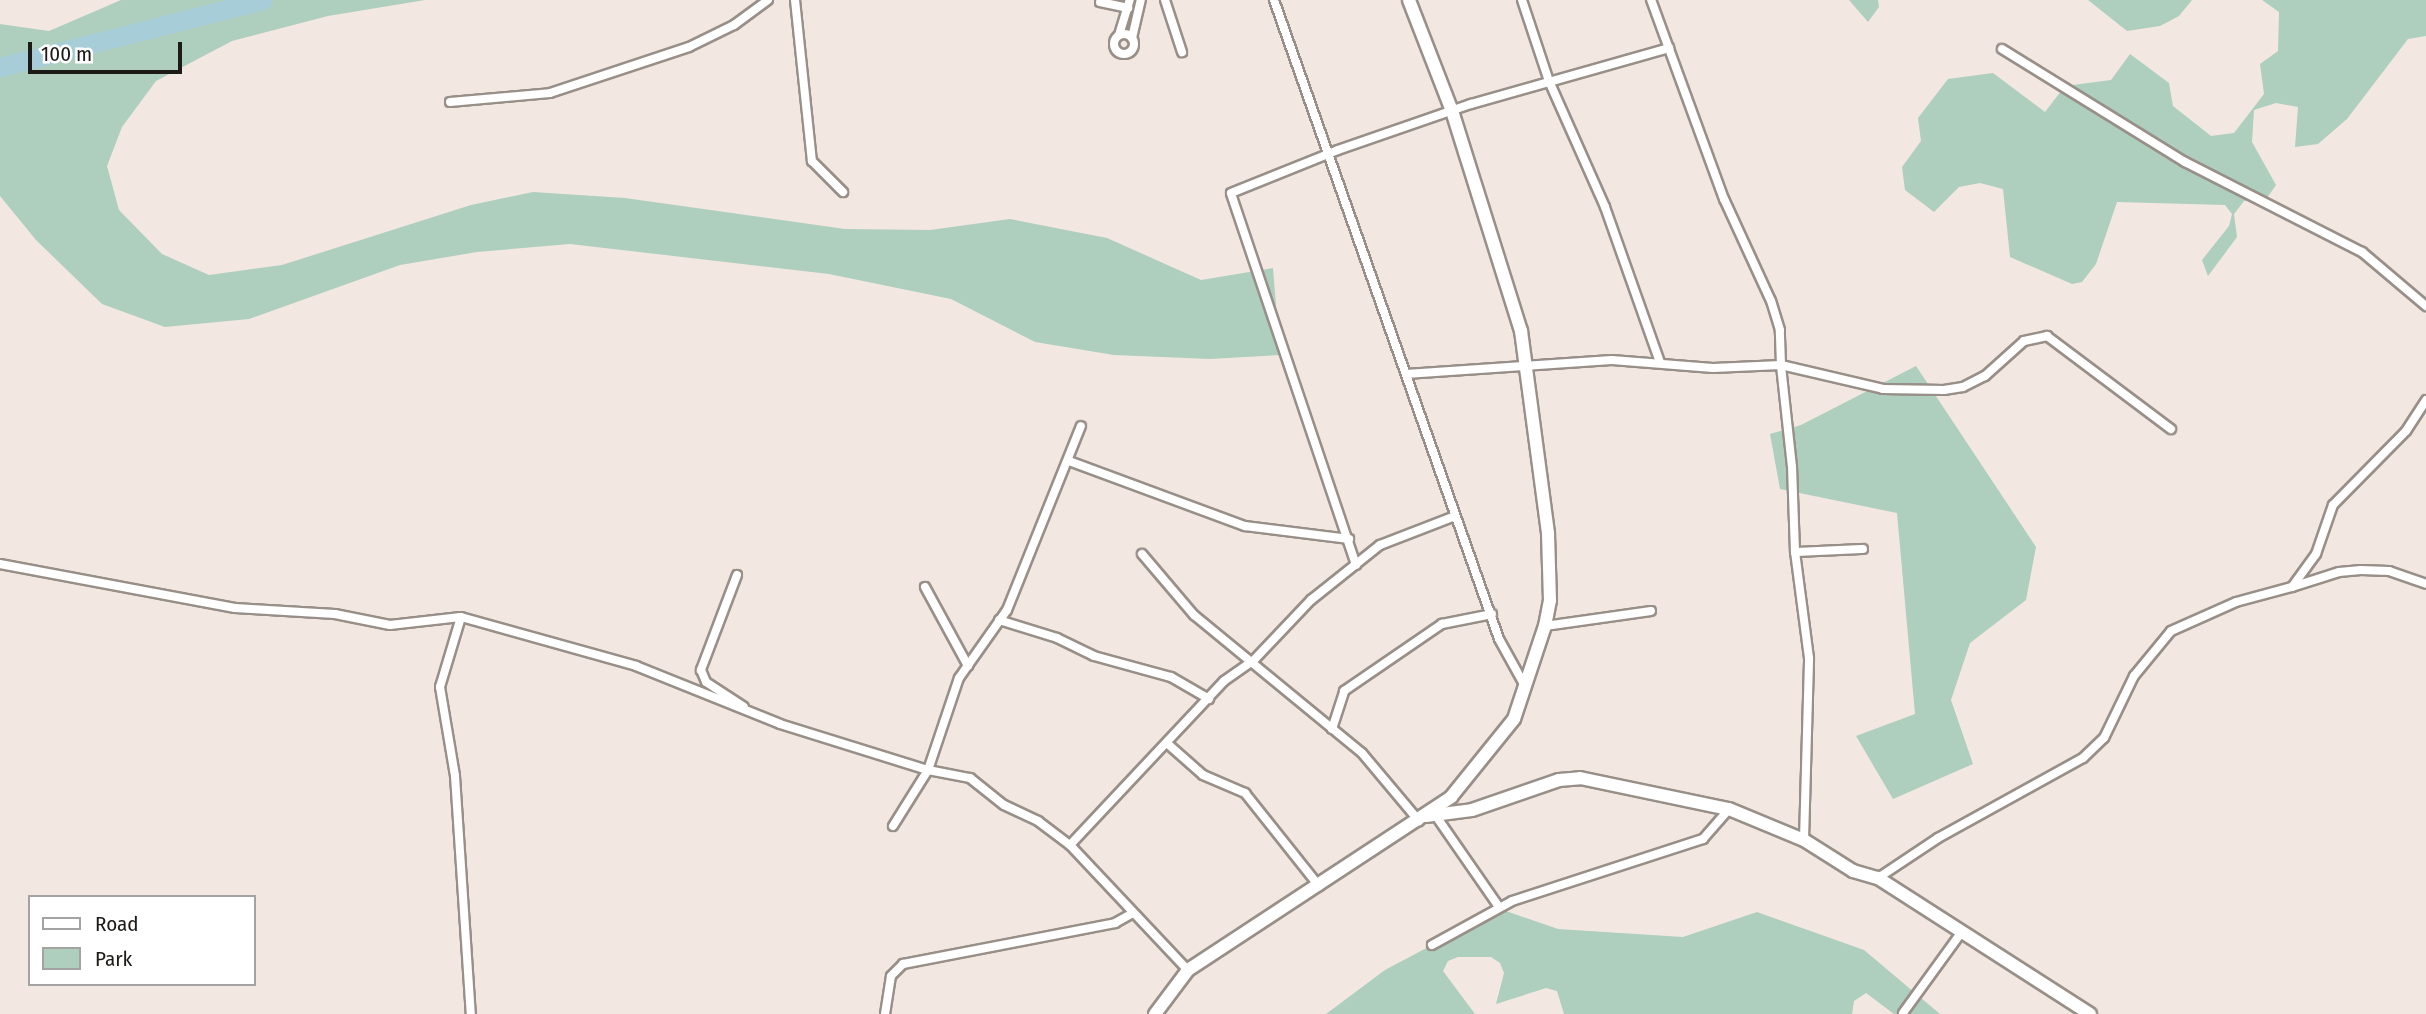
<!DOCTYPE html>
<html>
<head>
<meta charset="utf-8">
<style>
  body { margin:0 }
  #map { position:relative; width:2426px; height:1014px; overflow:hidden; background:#f2e8e1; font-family:"Fira Sans Condensed",sans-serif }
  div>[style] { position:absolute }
  .green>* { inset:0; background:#aecebe }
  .river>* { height:19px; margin:-9.5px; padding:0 9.5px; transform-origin:9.5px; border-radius:9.5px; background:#a7ced8 }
  .roads { filter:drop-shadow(2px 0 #988f88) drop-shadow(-2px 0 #988f88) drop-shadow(0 2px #988f88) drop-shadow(0 -2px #988f88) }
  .street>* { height:8px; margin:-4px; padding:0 4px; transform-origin:4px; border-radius:4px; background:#fff }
  .street>.ring { margin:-4px; padding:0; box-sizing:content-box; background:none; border:8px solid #fff; border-radius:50% }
  .secondary>* { height:12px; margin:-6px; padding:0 6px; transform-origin:6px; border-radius:6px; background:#fff }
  span { translate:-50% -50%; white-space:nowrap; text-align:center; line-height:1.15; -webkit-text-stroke:6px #fff; paint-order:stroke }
  .legend { position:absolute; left:28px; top:895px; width:228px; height:91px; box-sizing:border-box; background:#fff; border:2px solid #a5a3a2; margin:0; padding:9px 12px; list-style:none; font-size:21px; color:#1d1a17 }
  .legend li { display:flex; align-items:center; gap:14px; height:35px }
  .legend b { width:35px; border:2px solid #a5a3a2 }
  .scale { position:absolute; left:28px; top:42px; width:154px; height:32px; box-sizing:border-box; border:4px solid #1d1a17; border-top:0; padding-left:9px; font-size:21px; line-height:24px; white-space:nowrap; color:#1d1a17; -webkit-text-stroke:5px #fff; paint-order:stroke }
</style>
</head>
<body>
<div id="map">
  <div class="green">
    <div style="clip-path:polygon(121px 0,425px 0,328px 16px,232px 41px,156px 81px,122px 127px,107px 166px,119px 210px,162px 254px,209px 275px,282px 265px,471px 205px,533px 192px,625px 198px,845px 229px,930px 230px,1010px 219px,1107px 238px,1201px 280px,1273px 268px,1280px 355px,1210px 359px,1114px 355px,1035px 342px,951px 299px,829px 274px,570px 244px,477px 252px,400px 265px,249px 319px,165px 327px,102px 304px,36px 240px,0 196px,0 24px,49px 31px)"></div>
    <div style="clip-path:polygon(1849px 0,1878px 0,1879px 7px,1868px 22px)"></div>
    <div style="clip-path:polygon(2088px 0,2192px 0,2179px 16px,2160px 26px,2127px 31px)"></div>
    <div style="clip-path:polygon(2262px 0,2426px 0,2426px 36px,2408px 39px,2347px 119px,2318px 144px,2295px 147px,2298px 107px,2276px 103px,2254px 110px,2252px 142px,2276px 185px,2267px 198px,2244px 201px,2234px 214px,2237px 237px,2208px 276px,2202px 260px,2229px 226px,2232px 214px,2225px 205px,2117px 202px,2096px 264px,2082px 282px,2072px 284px,2010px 257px,2003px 189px,1980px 183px,1959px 187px,1934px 212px,1905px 190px,1902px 167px,1921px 141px,1918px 118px,1948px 79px,1993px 73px,2045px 112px,2065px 86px,2111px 80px,2130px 54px,2169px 83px,2173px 106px,2211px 136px,2234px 133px,2264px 94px,2260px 64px,2278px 51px,2279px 12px)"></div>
    <div style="clip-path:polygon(1916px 366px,2036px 547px,2026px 600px,1970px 643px,1951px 700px,1973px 764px,1893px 799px,1856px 736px,1915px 714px,1897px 513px,1780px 489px,1770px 434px,1801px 425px)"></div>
    <div style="clip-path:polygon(1500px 909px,1558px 929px,1683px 937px,1757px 912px,1864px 950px,1940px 1014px,1894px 1014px,1866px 993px,1854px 1001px,1852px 1014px,1564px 1014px,1557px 991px,1546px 988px,1496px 1004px,1504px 973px,1500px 963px,1491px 957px,1458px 957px,1448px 961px,1443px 971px,1475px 1014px,1326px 1014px,1385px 970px)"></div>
  </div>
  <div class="river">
    <div style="left:0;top:67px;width:271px;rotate:-14.3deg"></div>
  </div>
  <div class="roads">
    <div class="street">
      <div style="left:795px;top:0;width:162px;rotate:84deg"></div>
      <div style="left:812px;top:161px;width:44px;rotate:45deg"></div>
      <div style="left:1165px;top:0;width:55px;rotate:71.9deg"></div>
      <div style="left:1274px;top:0;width:677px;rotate:70.6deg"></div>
      <div style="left:1499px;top:639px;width:54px;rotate:61deg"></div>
      <div style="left:1522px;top:0;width:85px;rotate:71.6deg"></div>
      <div style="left:1549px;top:81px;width:138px;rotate:66deg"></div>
      <div style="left:1605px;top:207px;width:164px;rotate:70.5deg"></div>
      <div style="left:1100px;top:2px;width:29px;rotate:12deg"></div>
      <div class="ring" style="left:1114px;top:34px;width:12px;height:12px"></div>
      <div style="left:1119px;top:35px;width:37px;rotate:-73deg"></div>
      <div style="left:1132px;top:38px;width:39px;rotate:-77deg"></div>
      <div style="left:2002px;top:49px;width:215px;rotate:31.7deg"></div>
      <div style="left:2185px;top:162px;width:199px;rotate:27deg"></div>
      <div style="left:2362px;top:252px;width:84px;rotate:40.2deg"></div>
      <div style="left:450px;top:102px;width:100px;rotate:-5.1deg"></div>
      <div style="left:550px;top:93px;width:146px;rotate:-18.3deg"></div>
      <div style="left:689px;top:47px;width:50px;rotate:-26.1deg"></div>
      <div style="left:734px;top:25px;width:42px;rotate:-36.3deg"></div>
      <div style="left:1406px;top:374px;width:206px;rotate:-3.9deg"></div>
      <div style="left:1612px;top:360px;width:101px;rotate:4.5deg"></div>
      <div style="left:1713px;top:368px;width:68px;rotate:-2.5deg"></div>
      <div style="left:1781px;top:365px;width:35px;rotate:-92deg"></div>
      <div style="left:1780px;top:330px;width:30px;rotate:-107deg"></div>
      <div style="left:1771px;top:301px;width:112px;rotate:-114.7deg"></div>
      <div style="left:1724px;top:199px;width:212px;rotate:-110.1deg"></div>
      <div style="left:1069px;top:461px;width:188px;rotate:20.3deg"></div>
      <div style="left:1245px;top:526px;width:105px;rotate:7.1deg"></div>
      <div style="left:1795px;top:552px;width:68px;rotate:-2.5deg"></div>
      <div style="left:1142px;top:554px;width:80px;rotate:49.6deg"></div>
      <div style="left:1194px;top:615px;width:217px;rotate:39.4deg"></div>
      <div style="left:1362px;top:753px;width:89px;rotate:50deg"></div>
      <div style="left:0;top:564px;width:239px;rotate:10.6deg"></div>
      <div style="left:235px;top:608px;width:100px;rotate:3.4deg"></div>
      <div style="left:335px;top:614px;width:56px;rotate:11.3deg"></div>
      <div style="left:390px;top:625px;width:71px;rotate:-6.4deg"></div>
      <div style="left:461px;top:617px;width:182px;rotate:15.6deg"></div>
      <div style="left:636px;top:666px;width:155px;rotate:21.9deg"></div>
      <div style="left:780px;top:724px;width:155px;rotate:17.3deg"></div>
      <div style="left:928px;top:770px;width:43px;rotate:10.8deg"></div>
      <div style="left:970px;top:778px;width:43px;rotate:38.5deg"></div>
      <div style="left:1004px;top:805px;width:38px;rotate:25deg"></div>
      <div style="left:1038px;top:821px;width:40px;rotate:37deg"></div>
      <div style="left:1070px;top:845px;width:172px;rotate:46.7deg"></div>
      <div style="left:1356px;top:565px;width:392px;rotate:-108.6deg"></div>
      <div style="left:1231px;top:193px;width:115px;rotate:-21.9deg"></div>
      <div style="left:1338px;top:150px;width:141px;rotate:-19.1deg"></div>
      <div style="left:1471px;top:104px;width:206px;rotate:-15.8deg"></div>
      <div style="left:737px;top:575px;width:102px;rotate:110.8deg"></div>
      <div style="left:701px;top:670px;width:13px;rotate:67deg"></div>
      <div style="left:706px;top:682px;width:45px;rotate:33.3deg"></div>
      <div style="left:925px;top:587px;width:90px;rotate:61.4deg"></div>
      <div style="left:2292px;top:587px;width:49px;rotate:-17.7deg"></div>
      <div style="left:2339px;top:572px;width:22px;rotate:-5deg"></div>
      <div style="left:2361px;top:570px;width:28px;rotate:2deg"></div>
      <div style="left:2389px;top:571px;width:39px;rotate:19deg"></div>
      <div style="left:461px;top:617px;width:73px;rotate:106.7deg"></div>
      <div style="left:440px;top:687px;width:90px;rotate:80.4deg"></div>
      <div style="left:455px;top:776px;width:239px;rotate:86.2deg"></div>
      <div style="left:999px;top:620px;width:61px;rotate:17.2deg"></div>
      <div style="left:1057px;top:638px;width:41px;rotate:25.9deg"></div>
      <div style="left:1094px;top:656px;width:80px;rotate:15.3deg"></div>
      <div style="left:1171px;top:677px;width:44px;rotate:30.1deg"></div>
      <div style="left:1545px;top:626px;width:107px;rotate:-8.1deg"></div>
      <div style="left:1332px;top:729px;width:40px;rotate:-72deg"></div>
      <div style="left:1344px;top:691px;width:119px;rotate:-34.4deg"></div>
      <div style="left:1442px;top:624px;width:51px;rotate:-11.3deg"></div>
      <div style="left:1169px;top:745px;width:45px;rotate:41.4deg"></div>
      <div style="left:1203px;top:775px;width:46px;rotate:23.2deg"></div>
      <div style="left:1245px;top:793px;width:119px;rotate:51.5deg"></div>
      <div style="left:1436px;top:816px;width:111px;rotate:55.3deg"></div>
      <div style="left:893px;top:826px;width:66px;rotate:-58deg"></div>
      <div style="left:928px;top:770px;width:97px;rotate:-71.4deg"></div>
      <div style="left:959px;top:678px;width:83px;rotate:-54.8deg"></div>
      <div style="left:1007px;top:610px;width:198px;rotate:-68.1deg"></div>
      <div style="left:1804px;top:840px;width:182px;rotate:-88.4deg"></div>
      <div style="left:1809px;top:658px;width:107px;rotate:-97.5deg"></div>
      <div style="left:1795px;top:552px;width:85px;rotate:-92deg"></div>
      <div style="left:1792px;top:467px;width:103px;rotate:-96.2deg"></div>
      <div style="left:1781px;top:365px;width:105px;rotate:13.2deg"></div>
      <div style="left:1883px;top:389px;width:61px;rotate:0.9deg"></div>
      <div style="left:1944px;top:390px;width:19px;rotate:-9deg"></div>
      <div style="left:1963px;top:387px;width:25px;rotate:-27deg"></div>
      <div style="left:1985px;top:376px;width:52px;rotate:-41.9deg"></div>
      <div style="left:2024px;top:341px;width:24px;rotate:-12deg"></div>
      <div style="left:2047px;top:336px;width:155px;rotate:36.9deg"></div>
      <div style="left:1070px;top:845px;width:225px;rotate:-46.8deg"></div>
      <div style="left:1224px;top:681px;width:37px;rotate:-35deg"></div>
      <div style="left:1254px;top:660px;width:83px;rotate:-46.5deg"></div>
      <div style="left:1311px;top:600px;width:88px;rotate:-38.6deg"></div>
      <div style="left:1380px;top:545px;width:80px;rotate:-21.1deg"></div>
      <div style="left:1878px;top:878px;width:72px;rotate:-33.7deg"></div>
      <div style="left:1938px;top:838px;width:166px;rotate:-28.9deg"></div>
      <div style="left:2083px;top:758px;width:29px;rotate:-44deg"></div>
      <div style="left:2104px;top:738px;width:69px;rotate:-64.2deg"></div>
      <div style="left:2134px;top:676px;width:58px;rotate:-50.6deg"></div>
      <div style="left:2171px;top:631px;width:71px;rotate:-24deg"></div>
      <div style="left:2236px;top:602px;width:58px;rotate:-15deg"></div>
      <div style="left:2292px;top:587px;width:41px;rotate:-54deg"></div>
      <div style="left:2316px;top:554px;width:52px;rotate:-70.9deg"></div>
      <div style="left:2333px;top:505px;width:104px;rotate:-45.4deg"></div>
      <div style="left:2406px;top:431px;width:37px;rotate:-57deg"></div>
      <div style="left:1432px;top:945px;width:91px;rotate:-28.8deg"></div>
      <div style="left:1512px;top:901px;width:201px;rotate:-18deg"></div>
      <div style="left:1703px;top:839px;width:40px;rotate:-49deg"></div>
      <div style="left:1903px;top:1013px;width:99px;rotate:-54.1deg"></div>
      <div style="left:885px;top:1014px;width:38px;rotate:-81deg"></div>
      <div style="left:891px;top:976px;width:17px;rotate:-45deg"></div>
      <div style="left:903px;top:964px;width:216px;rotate:-10.9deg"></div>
      <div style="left:1115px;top:923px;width:21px;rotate:-29deg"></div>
    </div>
    <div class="secondary">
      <div style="left:1426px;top:816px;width:46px;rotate:-7.4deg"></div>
      <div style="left:1472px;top:810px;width:92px;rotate:-19deg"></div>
      <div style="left:1559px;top:780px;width:21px;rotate:-5deg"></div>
      <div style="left:1580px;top:778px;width:152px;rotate:11.8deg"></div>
      <div style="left:1729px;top:809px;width:81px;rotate:22.5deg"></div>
      <div style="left:1804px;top:840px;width:58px;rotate:32.3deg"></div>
      <div style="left:1853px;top:871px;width:26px;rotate:16deg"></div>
      <div style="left:1878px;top:878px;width:252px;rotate:32.7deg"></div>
      <div style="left:1155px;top:1014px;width:55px;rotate:-53.1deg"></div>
      <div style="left:1188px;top:970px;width:315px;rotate:-33.3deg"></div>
      <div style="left:1451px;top:797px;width:100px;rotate:-51.1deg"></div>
      <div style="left:1514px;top:719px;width:98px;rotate:-71.6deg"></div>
      <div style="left:1545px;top:626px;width:25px;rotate:-79deg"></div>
      <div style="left:1550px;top:601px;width:68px;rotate:-91.7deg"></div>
      <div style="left:1548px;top:533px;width:204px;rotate:-97.6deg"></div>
      <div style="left:1521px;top:331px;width:231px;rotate:-107.4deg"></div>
      <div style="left:1452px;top:111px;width:119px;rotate:-111.2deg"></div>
    </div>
  </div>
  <ul class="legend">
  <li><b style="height:9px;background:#fff"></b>Road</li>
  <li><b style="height:19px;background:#aecebe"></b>Park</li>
  </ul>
  <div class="scale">100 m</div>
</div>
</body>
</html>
